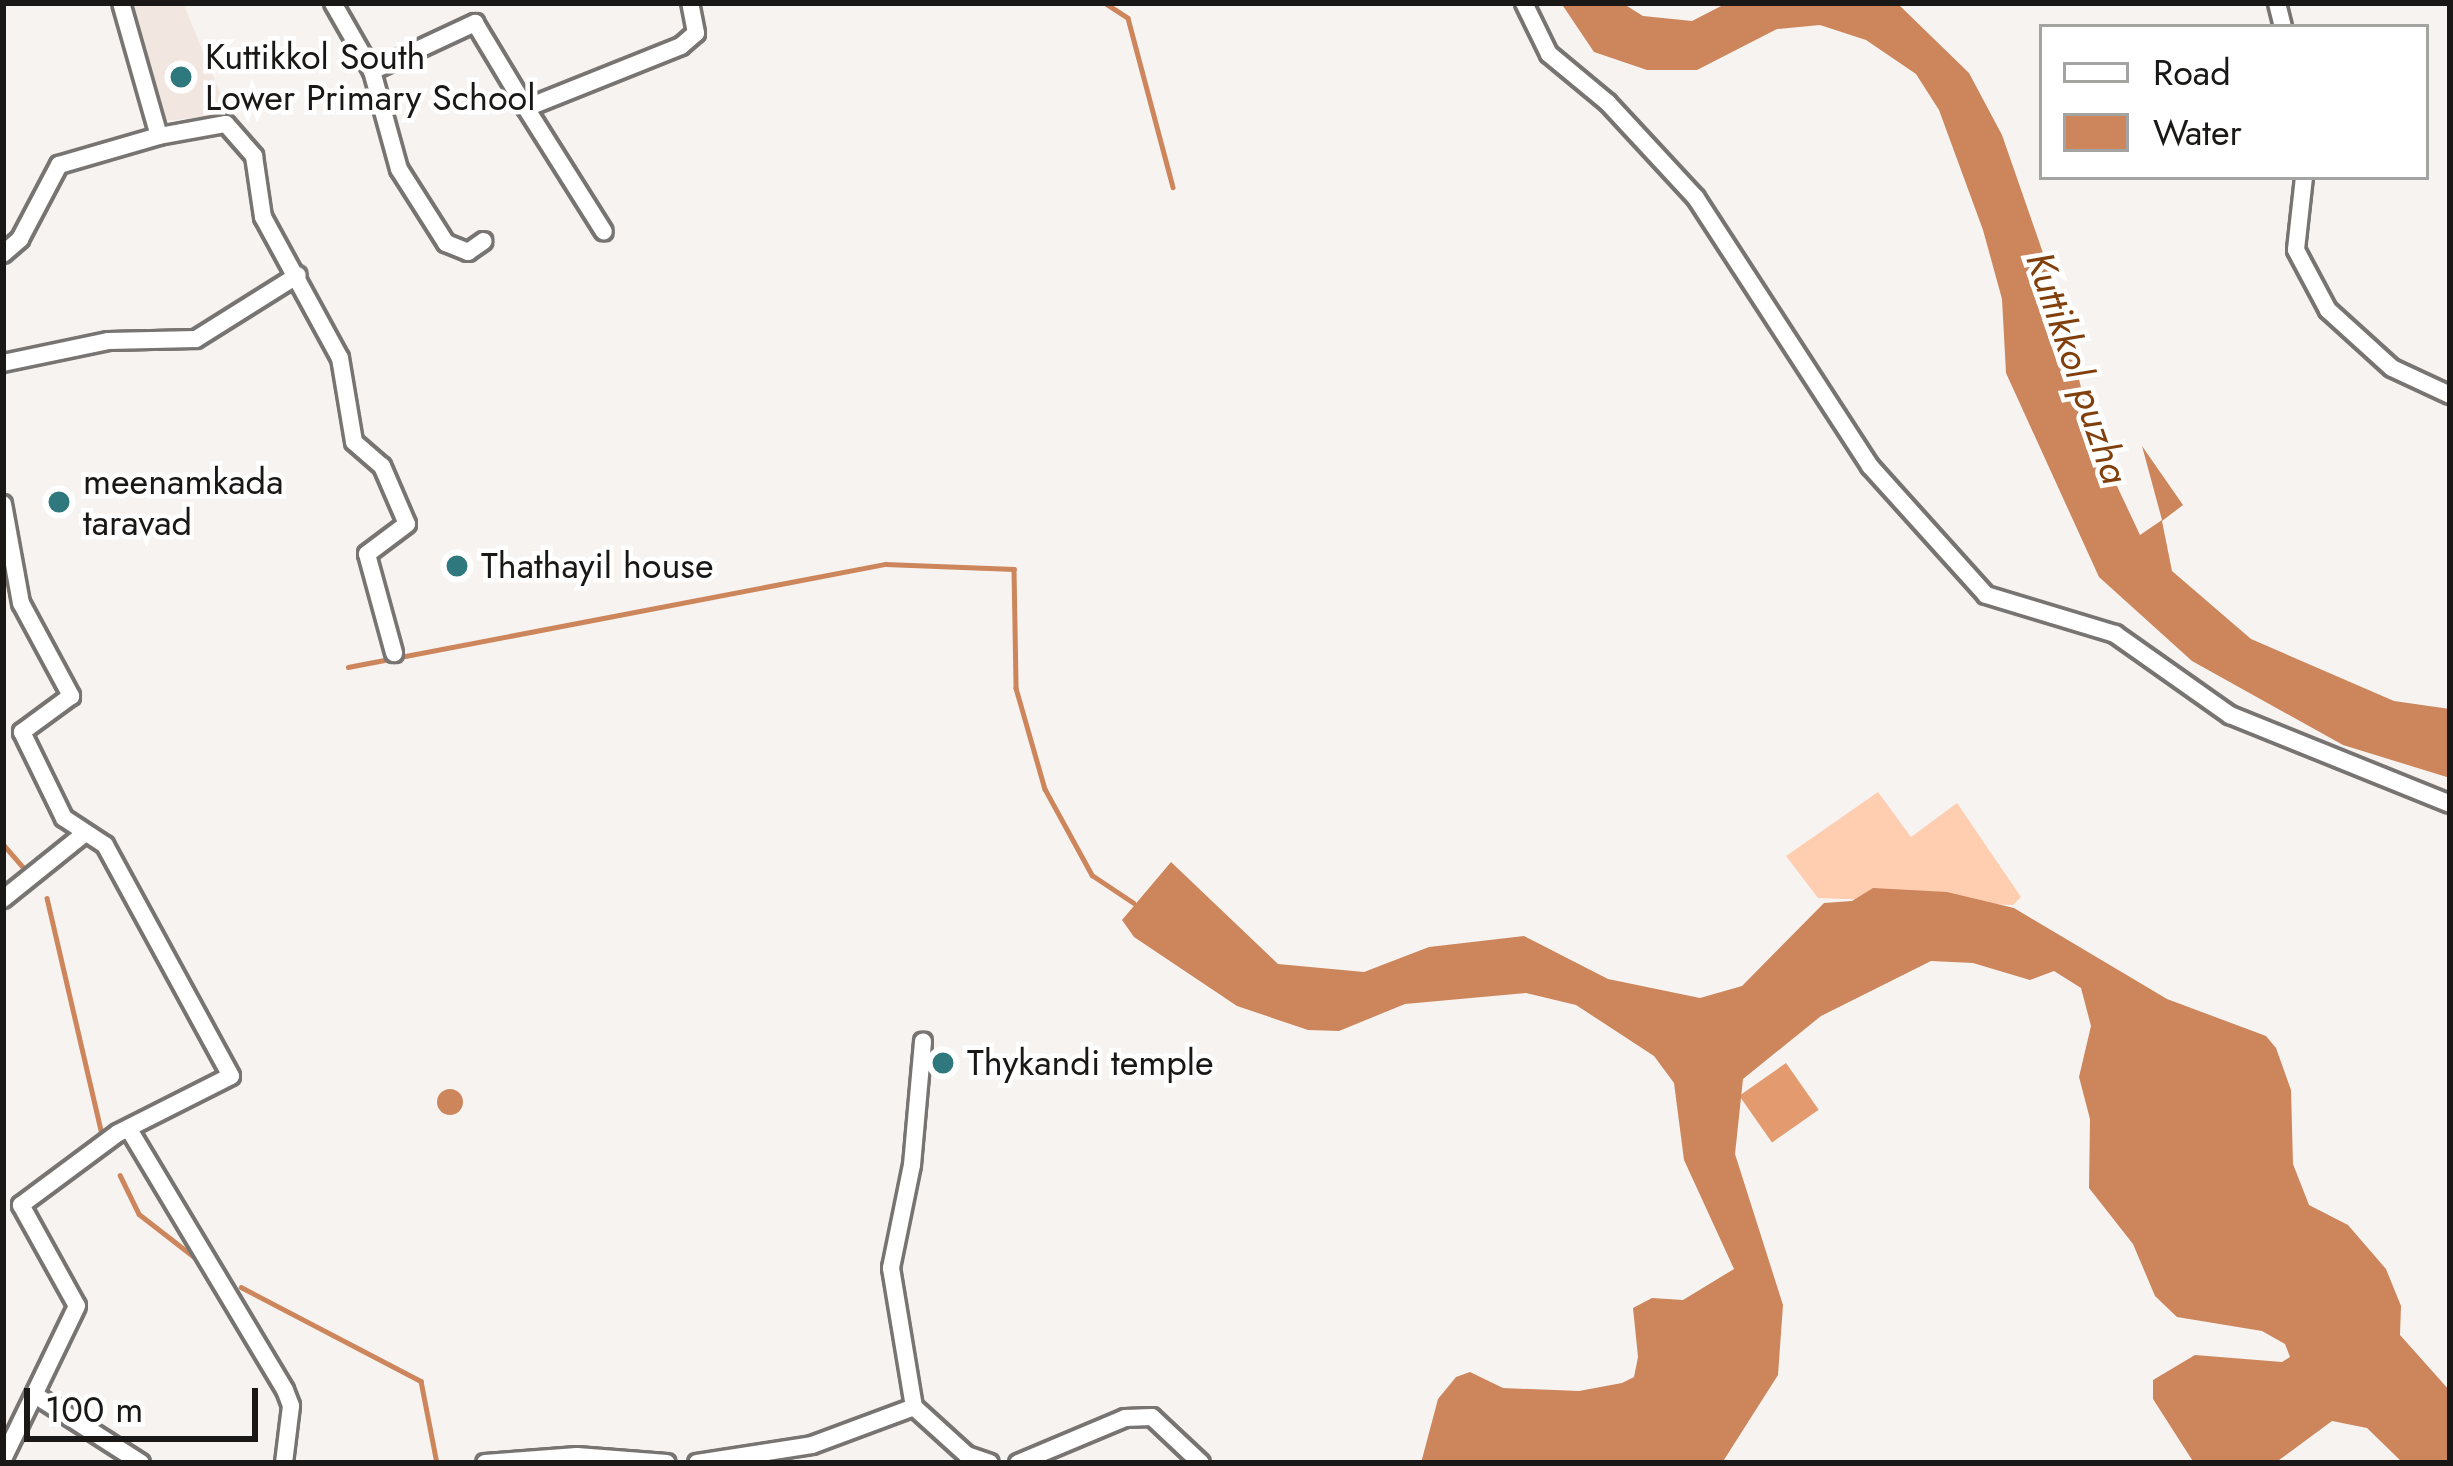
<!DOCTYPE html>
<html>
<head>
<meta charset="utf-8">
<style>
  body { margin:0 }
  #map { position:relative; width:2453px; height:1466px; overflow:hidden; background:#f7f3f1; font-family:Jost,sans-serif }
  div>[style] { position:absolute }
  .built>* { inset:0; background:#f2e6e0 }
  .green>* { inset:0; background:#ffceb1 }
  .forest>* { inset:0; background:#e39a6e; transform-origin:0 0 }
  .water>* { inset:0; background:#cd865b }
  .round { border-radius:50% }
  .stream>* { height:4.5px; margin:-2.25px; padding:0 2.25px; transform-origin:2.25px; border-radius:2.25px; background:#cd865b }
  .roads { filter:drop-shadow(3px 0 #777472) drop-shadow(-3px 0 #777472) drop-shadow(0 3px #777472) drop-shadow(0 -3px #777472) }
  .minor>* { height:16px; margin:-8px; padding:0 8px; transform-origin:8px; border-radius:8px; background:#fff }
  .dots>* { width:33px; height:33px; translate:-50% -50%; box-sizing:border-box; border:6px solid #fff; border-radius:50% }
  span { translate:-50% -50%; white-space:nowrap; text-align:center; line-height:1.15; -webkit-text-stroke:9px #fff; paint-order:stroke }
  .poi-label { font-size:36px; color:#191817 }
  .left { translate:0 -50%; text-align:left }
  .water-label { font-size:39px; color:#813f0b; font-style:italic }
  .frame { position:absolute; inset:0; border:6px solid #191817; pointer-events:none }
  .legend { position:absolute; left:2039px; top:24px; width:390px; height:156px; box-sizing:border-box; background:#fff; border:3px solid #a3a3a2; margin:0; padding:15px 21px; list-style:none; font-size:36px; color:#191817 }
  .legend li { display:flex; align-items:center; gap:24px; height:60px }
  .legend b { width:60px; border:3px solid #a3a3a2 }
  .scale { position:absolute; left:24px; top:1388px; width:234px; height:54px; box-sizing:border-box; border:6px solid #191817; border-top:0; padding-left:15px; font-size:36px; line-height:42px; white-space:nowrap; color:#191817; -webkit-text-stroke:9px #fff; paint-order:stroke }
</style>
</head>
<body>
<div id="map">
  <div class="built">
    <div style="clip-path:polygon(135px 3px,183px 3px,229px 114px,165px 121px,132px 40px)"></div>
  </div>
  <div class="green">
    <div style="clip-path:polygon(1878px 792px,1911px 837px,1957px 803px,2021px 897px,2013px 905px,1818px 898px,1786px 856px)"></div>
  </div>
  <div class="forest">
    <div style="left:1786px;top:1063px;width:57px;height:57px;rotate:55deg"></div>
  </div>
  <div class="water">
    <div style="clip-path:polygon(1561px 3px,1622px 3px,1643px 16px,1692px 21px,1727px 3px,1897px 3px,1969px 73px,2002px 135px,2058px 296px,2093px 435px,2140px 535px,2162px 520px,2142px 446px,2183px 505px,2162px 521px,2172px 571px,2251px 639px,2394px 701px,2450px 709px,2450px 778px,2343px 745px,2192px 661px,2099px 577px,2006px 373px,2002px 299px,1983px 230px,1939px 110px,1916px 74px,1866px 40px,1820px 25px,1777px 29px,1697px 70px,1647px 70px,1594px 52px)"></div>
    <div style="clip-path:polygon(1171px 862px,1278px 964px,1364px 972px,1429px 947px,1524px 936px,1608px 979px,1700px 998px,1742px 986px,1824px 903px,1852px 901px,1873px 888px,1947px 892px,2014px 908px,2167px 999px,2266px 1036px,2276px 1048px,2291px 1090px,2293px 1164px,2309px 1205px,2348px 1225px,2386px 1269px,2401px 1306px,2400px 1335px,2450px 1391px,2450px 1463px,2403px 1463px,2367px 1428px,2332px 1421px,2275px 1463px,2194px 1463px,2153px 1399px,2153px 1380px,2195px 1355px,2282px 1362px,2290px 1357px,2285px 1344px,2262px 1331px,2177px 1317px,2155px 1296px,2133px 1244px,2089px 1188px,2090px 1119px,2079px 1077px,2091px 1026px,2081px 988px,2054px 971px,2030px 980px,1973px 963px,1931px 961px,1821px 1016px,1743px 1079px,1735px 1154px,1783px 1305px,1778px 1375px,1722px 1463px,1421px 1463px,1438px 1399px,1456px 1377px,1470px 1372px,1503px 1388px,1579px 1391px,1622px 1383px,1634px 1377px,1638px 1357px,1633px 1308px,1652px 1298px,1683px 1300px,1734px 1269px,1684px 1160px,1674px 1083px,1654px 1056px,1576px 1005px,1526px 993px,1405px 1004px,1339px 1031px,1308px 1030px,1237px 1006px,1134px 937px,1122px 920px)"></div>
    <div class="round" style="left:437px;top:1089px;width:26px;height:26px"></div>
  </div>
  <div class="stream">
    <div style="left:1105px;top:3px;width:27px;rotate:33deg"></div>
    <div style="left:1128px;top:18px;width:175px;rotate:75.1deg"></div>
    <div style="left:348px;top:667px;width:547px;rotate:-10.86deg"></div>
    <div style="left:885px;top:564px;width:129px;rotate:2.2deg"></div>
    <div style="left:1014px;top:569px;width:119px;rotate:89deg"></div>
    <div style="left:1016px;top:688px;width:105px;rotate:74deg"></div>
    <div style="left:1045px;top:789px;width:98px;rotate:61.3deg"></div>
    <div style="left:1092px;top:875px;width:50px;rotate:33.7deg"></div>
    <div style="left:3px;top:844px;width:32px;rotate:49deg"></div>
    <div style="left:47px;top:898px;width:247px;rotate:76.9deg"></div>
    <div style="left:120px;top:1175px;width:43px;rotate:64deg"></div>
    <div style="left:139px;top:1214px;width:75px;rotate:37.9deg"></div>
    <div style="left:241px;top:1287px;width:203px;rotate:27.6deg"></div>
    <div style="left:421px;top:1381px;width:84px;rotate:79deg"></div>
  </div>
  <div class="roads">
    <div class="minor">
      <div style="left:333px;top:3px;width:78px;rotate:60.2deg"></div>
      <div style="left:372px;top:71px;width:102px;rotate:74.6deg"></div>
      <div style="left:399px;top:169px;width:88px;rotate:57.6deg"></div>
      <div style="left:446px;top:243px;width:24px;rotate:22deg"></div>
      <div style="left:468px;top:252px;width:19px;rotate:-35deg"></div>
      <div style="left:1524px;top:3px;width:57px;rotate:63.9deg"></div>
      <div style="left:1549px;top:54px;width:77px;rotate:39.7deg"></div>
      <div style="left:1608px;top:103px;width:129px;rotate:47.2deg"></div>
      <div style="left:1696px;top:198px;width:320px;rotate:57deg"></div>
      <div style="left:1870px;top:466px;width:173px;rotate:48deg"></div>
      <div style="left:1986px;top:595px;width:135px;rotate:16.8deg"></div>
      <div style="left:2115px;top:634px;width:141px;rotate:35.2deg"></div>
      <div style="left:2230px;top:715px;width:237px;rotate:22deg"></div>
      <div style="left:2277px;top:3px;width:25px;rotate:76deg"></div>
      <div style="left:372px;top:71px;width:114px;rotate:-25deg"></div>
      <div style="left:475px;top:23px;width:99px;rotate:59deg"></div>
      <div style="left:526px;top:108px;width:167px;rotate:-21.8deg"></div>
      <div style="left:681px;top:46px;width:20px;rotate:-41deg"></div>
      <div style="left:696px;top:33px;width:31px;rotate:-101deg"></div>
      <div style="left:526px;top:108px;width:146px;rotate:57.8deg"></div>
      <div style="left:159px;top:136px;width:68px;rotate:-10.2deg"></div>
      <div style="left:226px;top:124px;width:43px;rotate:48.8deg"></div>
      <div style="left:254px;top:156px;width:62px;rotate:81.6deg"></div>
      <div style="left:263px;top:217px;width:161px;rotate:61.4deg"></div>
      <div style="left:340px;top:358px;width:85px;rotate:80.5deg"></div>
      <div style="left:354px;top:442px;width:37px;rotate:41deg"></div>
      <div style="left:382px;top:466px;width:63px;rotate:66.7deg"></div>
      <div style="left:407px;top:524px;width:50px;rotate:143.1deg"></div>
      <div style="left:367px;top:554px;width:103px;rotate:74.7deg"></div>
      <div style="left:2304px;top:177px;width:73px;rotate:96.3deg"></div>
      <div style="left:2296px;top:250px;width:68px;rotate:61.9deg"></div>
      <div style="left:2328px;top:310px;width:86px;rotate:42.2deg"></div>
      <div style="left:2392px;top:368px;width:64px;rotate:25deg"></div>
      <div style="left:3px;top:254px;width:23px;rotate:-41deg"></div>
      <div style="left:20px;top:239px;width:84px;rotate:-62.2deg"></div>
      <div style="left:59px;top:165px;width:104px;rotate:-16.2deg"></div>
      <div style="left:159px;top:136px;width:138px;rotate:-105.9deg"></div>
      <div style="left:3px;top:363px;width:107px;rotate:-11.8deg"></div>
      <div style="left:108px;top:341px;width:88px;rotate:-1.3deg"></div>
      <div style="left:196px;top:339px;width:120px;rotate:-32.1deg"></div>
      <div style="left:3px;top:504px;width:101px;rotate:79.7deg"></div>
      <div style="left:21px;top:603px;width:106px;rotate:61.7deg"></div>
      <div style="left:71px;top:696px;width:61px;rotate:143.7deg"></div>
      <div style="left:22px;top:732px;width:96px;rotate:64deg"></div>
      <div style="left:64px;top:818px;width:49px;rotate:33.4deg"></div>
      <div style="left:105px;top:845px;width:263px;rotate:61.4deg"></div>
      <div style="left:231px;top:1076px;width:127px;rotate:153.2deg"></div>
      <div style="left:118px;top:1133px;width:121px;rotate:143.4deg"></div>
      <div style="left:21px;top:1205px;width:115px;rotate:61deg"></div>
      <div style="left:77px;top:1306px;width:170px;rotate:115.8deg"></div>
      <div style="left:3px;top:899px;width:105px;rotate:-38.8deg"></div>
      <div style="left:130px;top:1131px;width:302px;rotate:59.1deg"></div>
      <div style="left:285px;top:1390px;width:17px;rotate:69deg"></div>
      <div style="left:291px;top:1406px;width:57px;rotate:97deg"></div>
      <div style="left:35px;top:1395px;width:126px;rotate:32.7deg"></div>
      <div style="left:914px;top:1407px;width:141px;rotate:-99.4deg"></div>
      <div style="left:891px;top:1268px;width:105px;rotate:-78.5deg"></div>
      <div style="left:912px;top:1165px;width:124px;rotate:-84.9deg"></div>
      <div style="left:485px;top:1463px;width:92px;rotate:-4.4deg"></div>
      <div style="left:577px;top:1456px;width:90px;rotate:4.4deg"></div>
      <div style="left:697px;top:1463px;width:116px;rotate:-8.9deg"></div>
      <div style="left:812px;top:1445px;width:109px;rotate:-20.4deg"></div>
      <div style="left:914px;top:1407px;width:72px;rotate:42.2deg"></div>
      <div style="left:967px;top:1455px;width:24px;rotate:19deg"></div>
      <div style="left:1018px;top:1463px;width:116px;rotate:-22.8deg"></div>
      <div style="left:1125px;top:1418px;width:27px;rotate:-2deg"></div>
      <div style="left:1152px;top:1417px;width:67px;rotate:43.2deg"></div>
    </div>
  </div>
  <div class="dots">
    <div style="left:181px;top:77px;background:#2f787d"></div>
    <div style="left:59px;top:502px;background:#2f787d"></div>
    <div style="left:457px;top:566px;background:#2f787d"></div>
    <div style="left:943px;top:1063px;background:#2f787d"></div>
  </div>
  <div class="poi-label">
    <span class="left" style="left:205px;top:77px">Kuttikkol South<br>Lower Primary School</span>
    <span class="left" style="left:83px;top:502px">meenamkada<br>taravad</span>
    <span class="left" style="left:481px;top:566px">Thathayil house</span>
    <span class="left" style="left:967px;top:1063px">Thykandi temple</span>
  </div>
  <div class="water-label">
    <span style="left:2077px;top:368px;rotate:71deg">Kuttikkol puzha</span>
  </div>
  <div class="frame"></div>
  <ul class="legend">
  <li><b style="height:15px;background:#fff"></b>Road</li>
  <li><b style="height:33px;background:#cd865b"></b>Water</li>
  </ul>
  <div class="scale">100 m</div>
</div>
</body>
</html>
